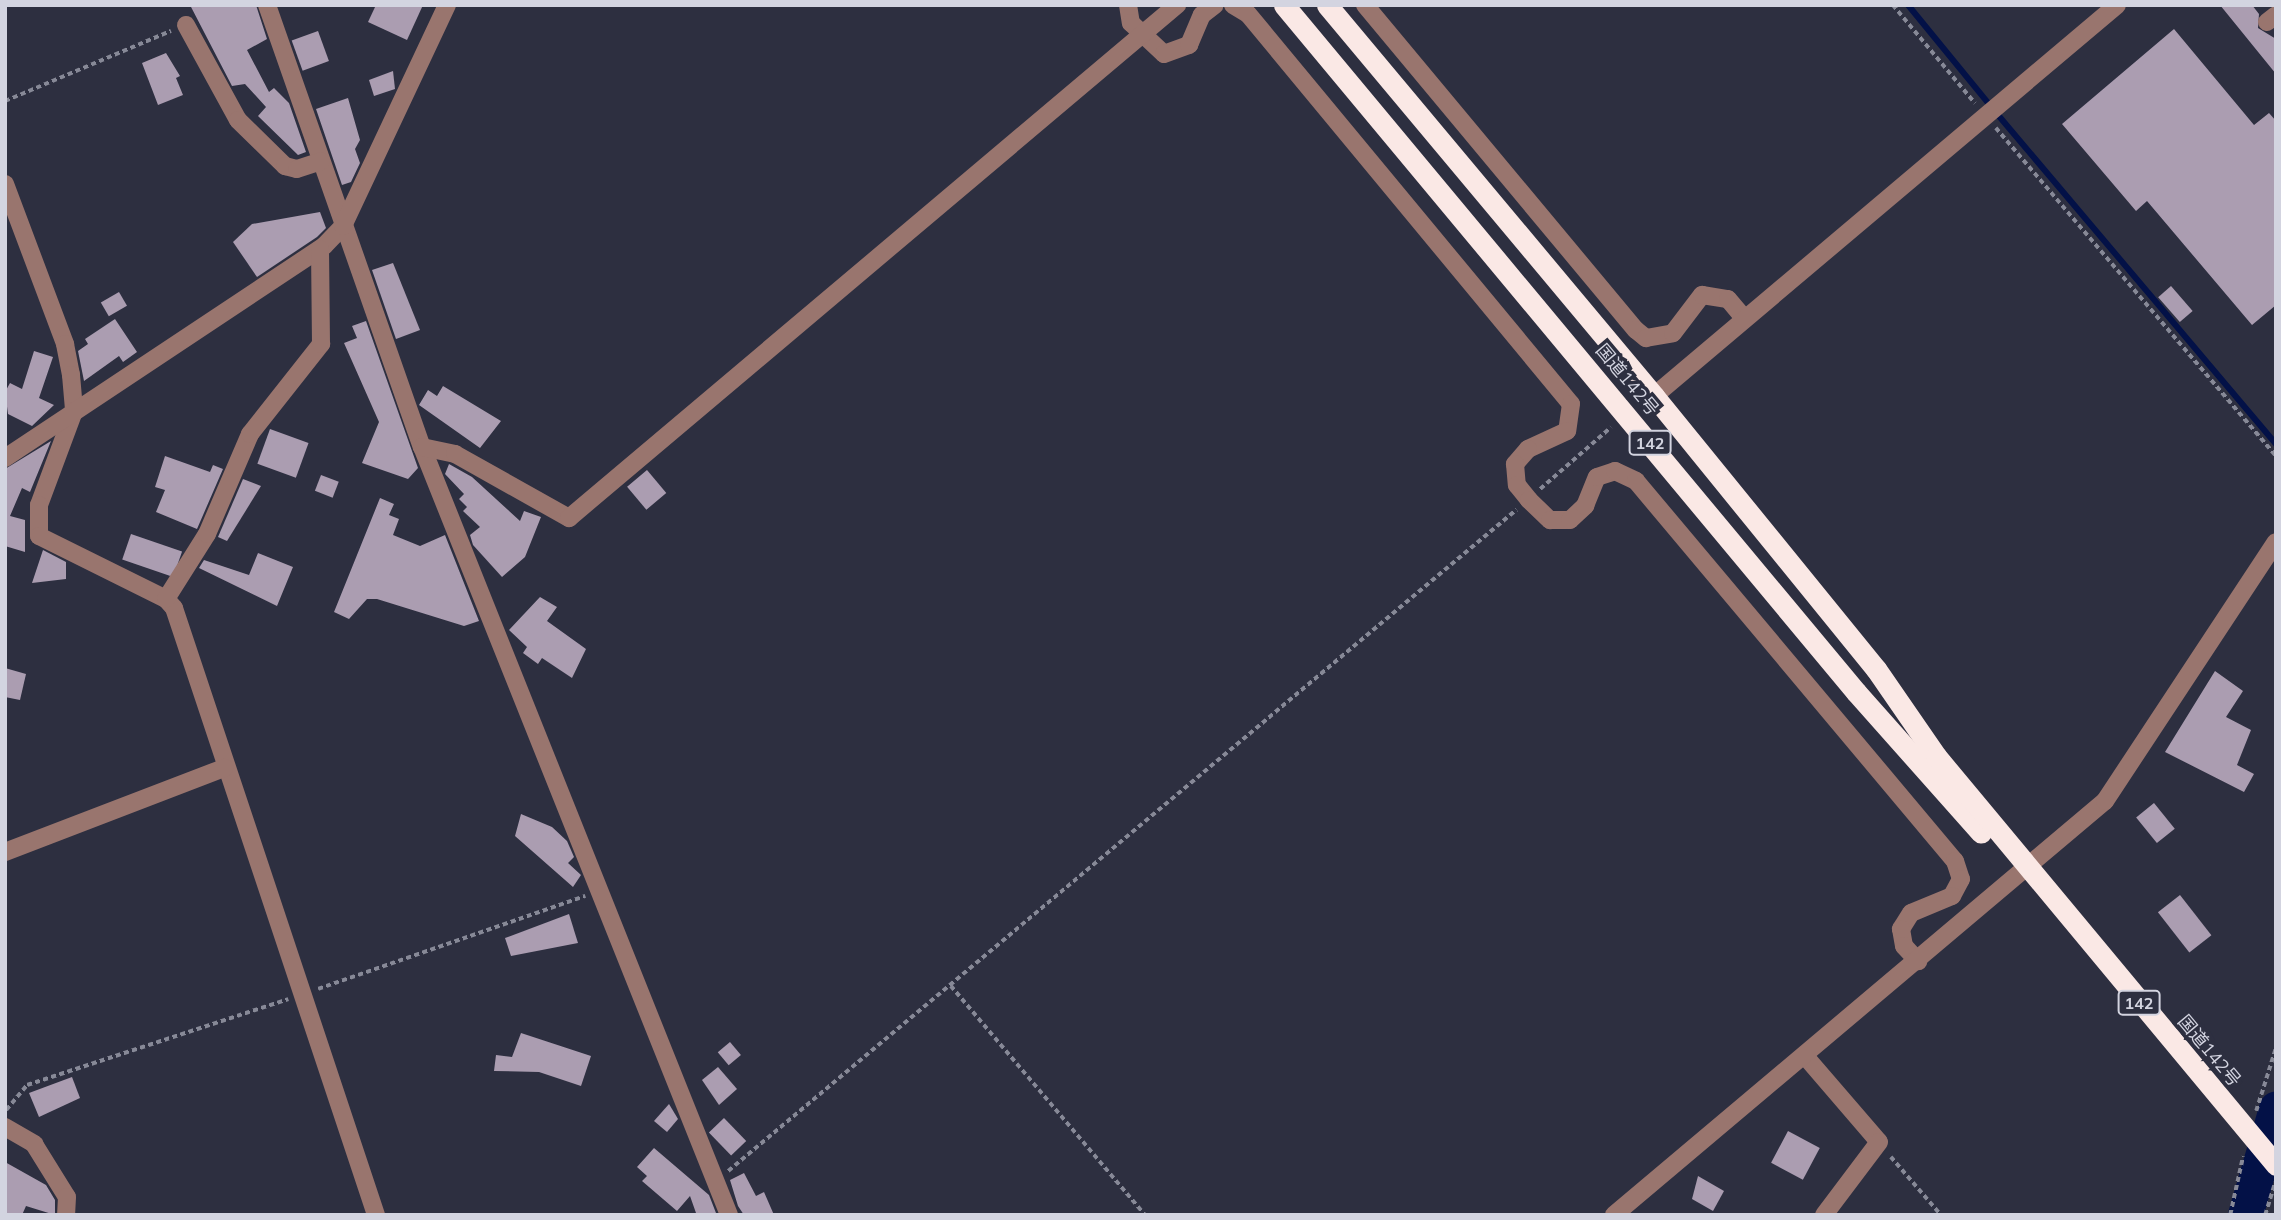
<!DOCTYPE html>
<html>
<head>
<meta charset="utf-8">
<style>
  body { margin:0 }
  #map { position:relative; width:2281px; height:1220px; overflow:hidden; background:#2d2f40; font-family:Mulish,"Noto Sans JP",sans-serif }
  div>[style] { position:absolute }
  .stream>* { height:6px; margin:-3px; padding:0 3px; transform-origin:3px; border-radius:3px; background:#031147 }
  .river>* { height:35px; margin:-17.5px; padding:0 17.5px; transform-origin:17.5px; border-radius:17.5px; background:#031147 }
  .building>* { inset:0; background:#ab9db1; transform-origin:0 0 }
  .path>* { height:3.5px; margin-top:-1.75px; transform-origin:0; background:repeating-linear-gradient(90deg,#878997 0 5px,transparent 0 8.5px) }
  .minor>* { height:18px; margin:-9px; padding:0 9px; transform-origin:9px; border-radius:9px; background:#99756e }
  .highway>* { height:21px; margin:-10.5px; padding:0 10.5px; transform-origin:10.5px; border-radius:10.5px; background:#fae8e5 }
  span { translate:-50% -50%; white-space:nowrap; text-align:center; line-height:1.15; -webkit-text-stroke:7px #2d2f40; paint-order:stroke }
  .shield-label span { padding:2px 5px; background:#2d2f40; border:2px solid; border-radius:5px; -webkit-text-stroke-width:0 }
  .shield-label { font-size:16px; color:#d3d4e0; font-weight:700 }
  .street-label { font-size:18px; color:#d3d4e0 }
  .frame { position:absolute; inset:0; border:7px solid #d3d4e0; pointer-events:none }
</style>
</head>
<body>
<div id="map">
  <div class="stream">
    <div style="left:1908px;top:5px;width:128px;rotate:50.7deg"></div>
    <div style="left:1998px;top:115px;width:431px;rotate:49.8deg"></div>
  </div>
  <div class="river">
    <div style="left:2245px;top:1215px;width:111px;rotate:-73.8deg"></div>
  </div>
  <div class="building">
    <div style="clip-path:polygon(190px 5px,256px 5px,267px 39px,247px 50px,269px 92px,274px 88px,289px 103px,306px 152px,298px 155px,258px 116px,266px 107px,245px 84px,232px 86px)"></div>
    <div style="clip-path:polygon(376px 5px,423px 5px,407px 40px,368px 22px)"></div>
    <div style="clip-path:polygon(2220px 5px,2252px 5px,2259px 14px,2258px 28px,2276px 39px,2276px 74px)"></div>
    <div style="clip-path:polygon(2174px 29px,2254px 125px,2269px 113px,2276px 121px,2276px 305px,2252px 325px,2147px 201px,2136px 211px,2062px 124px)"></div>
    <div style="left:318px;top:31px;width:32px;height:28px;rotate:70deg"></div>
    <div style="clip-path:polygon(166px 53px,180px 76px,176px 78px,183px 95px,158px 105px,142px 63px)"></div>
    <div style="clip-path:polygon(393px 71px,395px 89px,374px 96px,369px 80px)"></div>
    <div style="clip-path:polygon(348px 98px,360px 140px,355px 149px,360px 163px,351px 182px,342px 185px,316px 109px)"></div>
    <div style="clip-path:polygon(320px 212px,326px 228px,317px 237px,257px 277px,233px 242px,252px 224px)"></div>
    <div style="clip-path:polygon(393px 263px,420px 330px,396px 339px,372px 270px)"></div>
    <div style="left:2171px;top:286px;width:33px;height:17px;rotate:49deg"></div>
    <div style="left:119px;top:292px;width:16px;height:21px;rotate:60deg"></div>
    <div style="clip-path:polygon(115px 319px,137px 352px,123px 362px,119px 356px,84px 381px,78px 351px,88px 344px,85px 339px)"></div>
    <div style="clip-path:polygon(366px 321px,418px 468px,408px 479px,362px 463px,379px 422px,344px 343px,357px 338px,352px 326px)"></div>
    <div style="clip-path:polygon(34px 351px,53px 357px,39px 398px,54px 405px,32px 426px,8px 414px,5px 392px,10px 383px,22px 389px)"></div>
    <div style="clip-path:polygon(443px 386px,501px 421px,480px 448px,419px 405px,428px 390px,437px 396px)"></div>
    <div style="left:270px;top:429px;width:41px;height:37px;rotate:20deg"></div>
    <div style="clip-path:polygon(51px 441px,30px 492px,22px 488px,10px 516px,25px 520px,25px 552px,5px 546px,5px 469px)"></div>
    <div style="clip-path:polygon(165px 456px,210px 472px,213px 465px,223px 469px,197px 529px,156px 512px,165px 490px,155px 487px)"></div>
    <div style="clip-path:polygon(449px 464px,472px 477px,520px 521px,524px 511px,541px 517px,525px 557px,502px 577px,473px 545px,470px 535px,480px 527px,463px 511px,467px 507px,459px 499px,464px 494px,445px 474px)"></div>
    <div style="left:647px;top:470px;width:30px;height:26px;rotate:50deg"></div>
    <div style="left:321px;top:475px;width:19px;height:17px;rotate:21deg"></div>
    <div style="clip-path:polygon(243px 479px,261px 486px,227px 541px,218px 537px)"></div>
    <div style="clip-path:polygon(380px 498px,394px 504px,389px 515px,399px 519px,393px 535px,420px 546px,445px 535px,479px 621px,464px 626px,377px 599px,367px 599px,349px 619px,334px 612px)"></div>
    <div style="left:131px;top:534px;width:54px;height:27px;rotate:19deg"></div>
    <div style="clip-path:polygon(43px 550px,66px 562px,66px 579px,32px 583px)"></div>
    <div style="clip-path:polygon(258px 553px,293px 567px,277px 606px,199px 568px,204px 560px,249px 575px)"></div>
    <div style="clip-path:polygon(540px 597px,557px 607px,547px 621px,586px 649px,572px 678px,542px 658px,538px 664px,523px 653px,527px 647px,509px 630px)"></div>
    <div style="clip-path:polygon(5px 668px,26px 674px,20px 700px,5px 697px)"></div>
    <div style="clip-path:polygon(2215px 671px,2243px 691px,2226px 717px,2251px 730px,2237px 765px,2254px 774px,2244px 792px,2165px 752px)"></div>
    <div style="left:2154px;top:803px;width:33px;height:23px;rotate:51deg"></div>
    <div style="clip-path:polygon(521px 814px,552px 827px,567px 841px,574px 857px,568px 863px,581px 875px,573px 887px,515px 836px)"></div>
    <div style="left:2180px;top:895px;width:51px;height:28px;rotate:52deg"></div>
    <div style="clip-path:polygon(569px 914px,578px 943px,511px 956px,505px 938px)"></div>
    <div style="clip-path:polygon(521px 1033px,591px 1056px,581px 1086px,539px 1072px,494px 1071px,496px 1055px,512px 1057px)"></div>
    <div style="left:730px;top:1042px;width:17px;height:16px;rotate:50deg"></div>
    <div style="clip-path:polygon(718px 1067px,737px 1089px,719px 1105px,702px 1080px)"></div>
    <div style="clip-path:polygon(72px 1077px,80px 1098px,39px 1117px,29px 1093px)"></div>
    <div style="clip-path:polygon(669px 1104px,678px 1119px,667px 1132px,654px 1121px)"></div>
    <div style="left:724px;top:1118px;width:32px;height:21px;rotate:46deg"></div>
    <div style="left:1788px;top:1131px;width:36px;height:36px;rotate:28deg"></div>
    <div style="clip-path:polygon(654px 1148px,709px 1195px,716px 1213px,696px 1213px,690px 1196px,677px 1211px,642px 1181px,647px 1176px,637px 1167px)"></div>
    <div style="clip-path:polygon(5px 1162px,46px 1185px,55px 1200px,55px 1215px,26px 1206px,22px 1215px,5px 1215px)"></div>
    <div style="clip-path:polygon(744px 1173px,756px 1196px,764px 1192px,774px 1215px,744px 1215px,738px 1206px,730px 1180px)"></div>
    <div style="clip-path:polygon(1698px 1176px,1724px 1191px,1713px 1211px,1692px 1199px)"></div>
  </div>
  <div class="path">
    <div style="left:1893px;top:5px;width:128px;rotate:50.1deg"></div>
    <div style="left:5px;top:101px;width:180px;rotate:-22.9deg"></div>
    <div style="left:1996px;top:128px;width:431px;rotate:49.5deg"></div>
    <div style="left:1540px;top:489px;width:94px;rotate:-41.1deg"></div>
    <div style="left:951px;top:986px;width:300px;rotate:49.7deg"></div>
    <div style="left:318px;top:989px;width:283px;rotate:-19.2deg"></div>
    <div style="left:6px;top:1110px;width:33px;rotate:-50deg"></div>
    <div style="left:27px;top:1085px;width:275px;rotate:-18.2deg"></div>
    <div style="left:2256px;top:1111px;width:67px;rotate:-72.6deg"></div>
    <div style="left:1891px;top:1157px;width:77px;rotate:49.2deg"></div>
    <div style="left:728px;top:1171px;width:1029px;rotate:-39.99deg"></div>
    <div style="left:2230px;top:1215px;width:60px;rotate:-77.6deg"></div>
    <div style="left:2265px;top:1215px;width:34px;rotate:-73deg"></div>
  </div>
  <div class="minor">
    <div style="left:267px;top:5px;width:468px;rotate:70.7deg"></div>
    <div style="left:422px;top:447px;width:827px;rotate:68.21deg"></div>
    <div style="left:1128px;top:5px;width:18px;rotate:81deg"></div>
    <div style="left:1131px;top:23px;width:45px;rotate:43.2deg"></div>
    <div style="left:1164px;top:54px;width:27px;rotate:-20deg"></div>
    <div style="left:1189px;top:45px;width:33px;rotate:-67deg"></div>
    <div style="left:1202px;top:15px;width:16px;rotate:-38deg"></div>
    <div style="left:1233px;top:5px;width:17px;rotate:31deg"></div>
    <div style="left:1248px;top:14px;width:506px;rotate:50.37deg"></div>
    <div style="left:1571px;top:404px;width:27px;rotate:98deg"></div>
    <div style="left:1567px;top:431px;width:43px;rotate:155.2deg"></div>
    <div style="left:1528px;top:449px;width:20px;rotate:131deg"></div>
    <div style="left:1515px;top:464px;width:21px;rotate:85deg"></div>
    <div style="left:1517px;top:485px;width:19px;rotate:51deg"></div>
    <div style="left:1529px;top:500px;width:29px;rotate:44deg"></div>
    <div style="left:1550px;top:520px;width:20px"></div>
    <div style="left:1570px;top:520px;width:21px;rotate:-43deg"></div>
    <div style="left:1585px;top:506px;width:31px;rotate:-68deg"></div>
    <div style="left:1597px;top:477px;width:19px;rotate:-18deg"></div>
    <div style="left:1615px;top:471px;width:23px;rotate:25deg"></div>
    <div style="left:1636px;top:481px;width:496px;rotate:50deg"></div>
    <div style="left:1955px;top:861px;width:19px;rotate:72deg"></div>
    <div style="left:1961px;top:879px;width:19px;rotate:118deg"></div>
    <div style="left:1952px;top:896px;width:44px;rotate:157.5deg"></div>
    <div style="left:1911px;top:913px;width:19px;rotate:122deg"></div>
    <div style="left:1901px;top:929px;width:17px;rotate:80deg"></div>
    <div style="left:1904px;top:946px;width:21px;rotate:47deg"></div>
    <div style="left:1365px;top:5px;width:423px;rotate:50.2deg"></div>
    <div style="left:1636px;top:330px;width:13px;rotate:39deg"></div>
    <div style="left:1646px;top:338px;width:27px;rotate:-10deg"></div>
    <div style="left:1673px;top:333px;width:48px;rotate:-52.7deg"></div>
    <div style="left:1702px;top:295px;width:26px;rotate:9deg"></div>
    <div style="left:1728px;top:299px;width:23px;rotate:50deg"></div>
    <div style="left:2267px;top:22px;width:11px;rotate:-38deg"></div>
    <div style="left:186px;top:25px;width:108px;rotate:61.3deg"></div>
    <div style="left:238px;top:120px;width:66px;rotate:44.4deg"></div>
    <div style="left:285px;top:166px;width:12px;rotate:14deg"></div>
    <div style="left:297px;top:169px;width:25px;rotate:-18deg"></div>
    <div style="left:5px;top:184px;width:171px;rotate:69.4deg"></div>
    <div style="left:65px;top:344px;width:32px;rotate:79deg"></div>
    <div style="left:71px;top:375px;width:36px;rotate:85deg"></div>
    <div style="left:74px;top:411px;width:100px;rotate:110.4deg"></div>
    <div style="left:39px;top:505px;width:31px;rotate:90deg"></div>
    <div style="left:39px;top:536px;width:142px;rotate:26.4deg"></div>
    <div style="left:166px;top:599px;width:12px;rotate:48deg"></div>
    <div style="left:174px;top:608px;width:640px;rotate:71.59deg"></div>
    <div style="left:1654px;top:396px;width:606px;rotate:-40.18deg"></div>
    <div style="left:422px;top:447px;width:34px;rotate:12deg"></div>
    <div style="left:455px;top:454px;width:131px;rotate:29.3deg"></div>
    <div style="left:569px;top:518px;width:796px;rotate:-40.16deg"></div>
    <div style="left:5px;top:458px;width:383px;rotate:-33.6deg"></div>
    <div style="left:324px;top:246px;width:28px;rotate:-46deg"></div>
    <div style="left:343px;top:226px;width:244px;rotate:-64.8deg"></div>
    <div style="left:166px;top:599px;width:77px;rotate:-57.8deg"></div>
    <div style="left:207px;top:534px;width:109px;rotate:-66.7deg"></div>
    <div style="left:250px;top:434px;width:115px;rotate:-51.7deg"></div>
    <div style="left:321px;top:344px;width:95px;rotate:-90.6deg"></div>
    <div style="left:5px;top:852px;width:235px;rotate:-21deg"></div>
    <div style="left:1805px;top:1056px;width:113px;rotate:49.3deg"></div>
    <div style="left:1879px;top:1142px;width:91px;rotate:127deg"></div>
    <div style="left:5px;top:1127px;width:34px;rotate:30deg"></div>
    <div style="left:34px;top:1144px;width:62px;rotate:58.1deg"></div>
    <div style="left:67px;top:1197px;width:18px;rotate:93deg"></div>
    <div style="left:1614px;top:1215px;width:642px;rotate:-40.14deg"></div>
    <div style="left:2105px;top:801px;width:310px;rotate:-56.6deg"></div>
  </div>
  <div class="highway">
    <div style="left:1284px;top:5px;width:894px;rotate:50.22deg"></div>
    <div style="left:1856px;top:692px;width:188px;rotate:48.4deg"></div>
    <div style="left:1327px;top:5px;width:510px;rotate:50.09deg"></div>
    <div style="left:1654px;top:396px;width:352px;rotate:50.9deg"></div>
    <div style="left:1876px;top:669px;width:106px;rotate:55.4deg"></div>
    <div style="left:1936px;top:756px;width:532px;rotate:50.26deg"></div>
  </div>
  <div class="shield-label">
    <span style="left:1650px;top:443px">142</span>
    <span style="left:2139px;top:1003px">142</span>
  </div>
  <div class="street-label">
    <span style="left:1627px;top:380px;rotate:50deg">国道142号</span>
    <span style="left:2209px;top:1051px;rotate:50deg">国道142号</span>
  </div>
  <div class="frame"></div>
</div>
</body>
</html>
